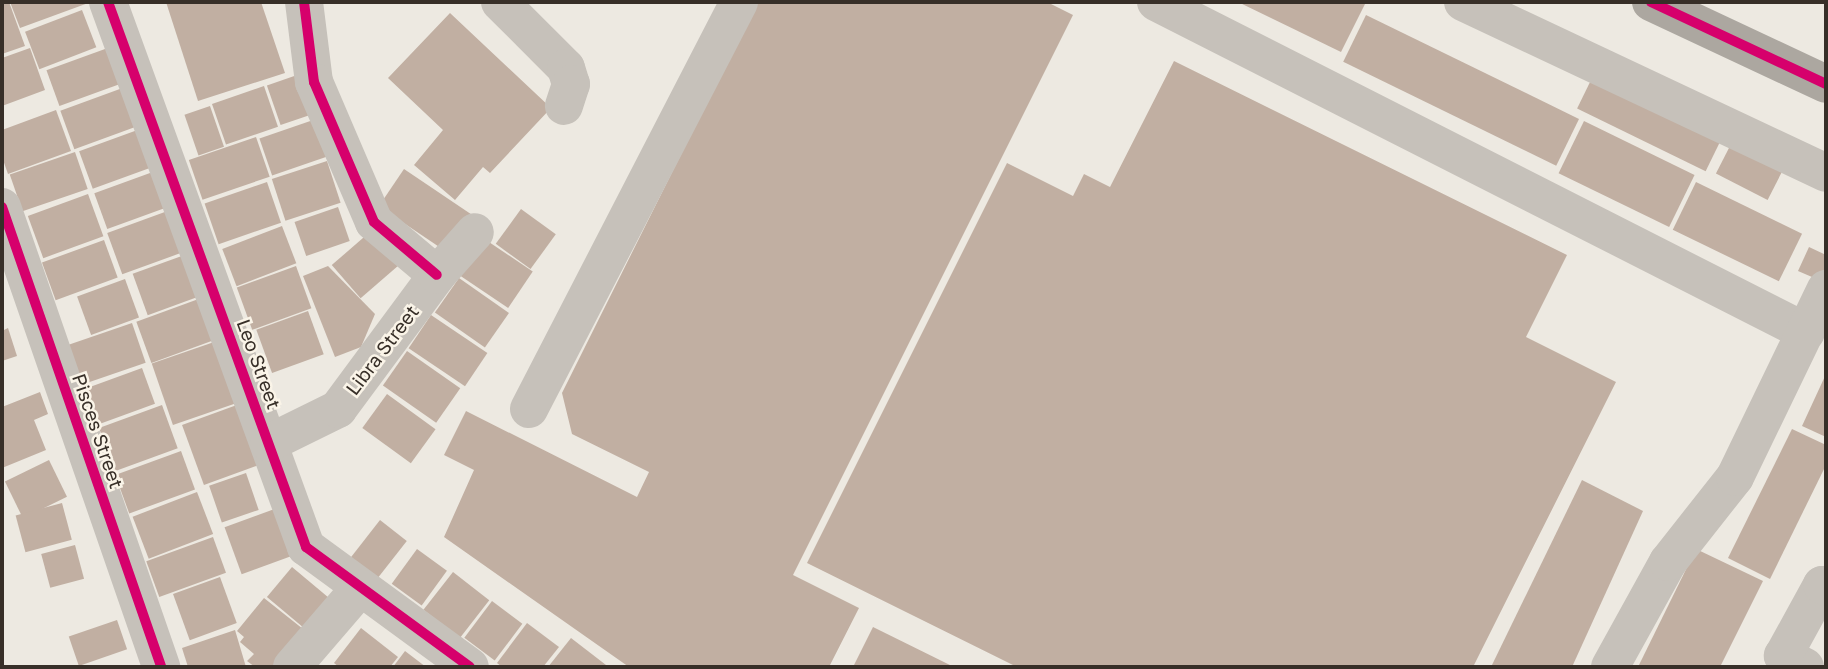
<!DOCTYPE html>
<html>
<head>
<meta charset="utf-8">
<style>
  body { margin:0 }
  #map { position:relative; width:1828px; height:669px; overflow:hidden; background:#ede9e1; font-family:"Golos Text",sans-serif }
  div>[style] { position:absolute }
  .building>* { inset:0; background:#c1afa2; transform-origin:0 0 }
  .minor>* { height:38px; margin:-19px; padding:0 19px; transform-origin:19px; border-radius:19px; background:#c6c1ba }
  .highway>* { height:38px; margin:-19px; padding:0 19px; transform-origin:19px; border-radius:19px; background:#aca7a0 }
  .cycleway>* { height:10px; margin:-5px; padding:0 5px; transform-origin:5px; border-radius:5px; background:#d6006c }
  span { translate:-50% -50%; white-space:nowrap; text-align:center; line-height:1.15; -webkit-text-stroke:5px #faf4e8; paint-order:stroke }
  .street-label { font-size:19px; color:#372f28 }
  .frame { position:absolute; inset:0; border:4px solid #372f28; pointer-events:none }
</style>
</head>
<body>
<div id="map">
  <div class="building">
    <div style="clip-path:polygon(2px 2px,9px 2px,25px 46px,2px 54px)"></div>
    <div style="clip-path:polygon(10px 2px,91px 2px,20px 28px)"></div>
    <div style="clip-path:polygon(166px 2px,261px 2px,285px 73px,198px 101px)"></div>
    <div style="clip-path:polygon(757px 2px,1047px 2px,1073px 15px,793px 575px,859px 608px,829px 667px,629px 667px,444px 537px,474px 470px,444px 455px,466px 411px,637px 497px,649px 472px,572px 434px,562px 393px)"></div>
    <div style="clip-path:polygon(1238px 2px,1360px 2px,1365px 4px,1341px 52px)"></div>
    <div style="left:82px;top:10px;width:40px;height:61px;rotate:69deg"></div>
    <div style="clip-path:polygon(450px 13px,551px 108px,490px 173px,483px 167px,455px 200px,414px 165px,443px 130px,388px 78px)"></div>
    <div style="left:1366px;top:15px;width:237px;height:52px;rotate:26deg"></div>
    <div style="left:116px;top:45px;width:38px;height:74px;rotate:70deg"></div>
    <div style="clip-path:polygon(30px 48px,45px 90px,2px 106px,2px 58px)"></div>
    <div style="clip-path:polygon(1174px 61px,1567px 255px,1526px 337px,1616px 382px,1473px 667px,1017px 667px,807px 563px,1007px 163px,1073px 196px,1084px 174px,1110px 187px)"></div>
    <div style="left:300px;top:74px;width:42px;height:35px;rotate:71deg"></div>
    <div style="left:1592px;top:78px;width:143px;height:34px;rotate:26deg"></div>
    <div style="left:128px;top:86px;width:41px;height:72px;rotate:70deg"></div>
    <div style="left:264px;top:86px;width:43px;height:55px;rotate:71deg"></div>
    <div style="left:210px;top:106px;width:43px;height:27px;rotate:71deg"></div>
    <div style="clip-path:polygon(56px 110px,71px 151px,8px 174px,2px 157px,2px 130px)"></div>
    <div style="left:319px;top:118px;width:39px;height:63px;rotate:71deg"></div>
    <div style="left:1584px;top:121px;width:123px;height:58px;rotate:26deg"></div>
    <div style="left:143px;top:128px;width:40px;height:68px;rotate:70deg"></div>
    <div style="left:256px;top:137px;width:42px;height:71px;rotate:71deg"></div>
    <div style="left:1730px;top:146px;width:58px;height:31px;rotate:27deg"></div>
    <div style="left:75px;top:152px;width:39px;height:69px;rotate:71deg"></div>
    <div style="left:327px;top:161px;width:44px;height:58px;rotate:72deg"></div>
    <div style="left:161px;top:169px;width:38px;height:71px;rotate:70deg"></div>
    <div style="left:404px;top:169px;width:81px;height:45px;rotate:34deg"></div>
    <div style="left:267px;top:182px;width:43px;height:66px;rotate:71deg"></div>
    <div style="left:1696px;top:182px;width:118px;height:53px;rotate:26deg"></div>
    <div style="left:88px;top:194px;width:45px;height:64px;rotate:70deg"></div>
    <div style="left:338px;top:207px;width:36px;height:46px;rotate:71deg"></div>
    <div style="left:173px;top:209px;width:44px;height:70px;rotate:70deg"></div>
    <div style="left:521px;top:209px;width:43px;height:43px;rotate:36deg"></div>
    <div style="left:282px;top:226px;width:40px;height:64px;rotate:69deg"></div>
    <div style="left:371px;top:231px;width:44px;height:52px;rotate:49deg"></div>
    <div style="left:483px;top:238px;width:60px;height:44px;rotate:34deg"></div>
    <div style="left:104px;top:240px;width:40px;height:66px;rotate:70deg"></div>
    <div style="clip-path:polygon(1809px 247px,1826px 255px,1826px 283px,1798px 271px)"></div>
    <div style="left:190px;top:253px;width:44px;height:61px;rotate:70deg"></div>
    <div style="left:296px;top:266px;width:45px;height:63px;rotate:70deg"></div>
    <div style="clip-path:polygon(328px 266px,375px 314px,361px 347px,335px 357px,303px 276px)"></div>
    <div style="left:459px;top:278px;width:61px;height:42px;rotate:35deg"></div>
    <div style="left:125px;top:279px;width:41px;height:51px;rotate:70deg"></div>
    <div style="left:204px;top:297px;width:44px;height:72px;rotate:70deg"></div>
    <div style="left:308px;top:311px;width:46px;height:55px;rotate:70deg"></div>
    <div style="left:431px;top:315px;width:68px;height:40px;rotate:34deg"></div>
    <div style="left:132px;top:323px;width:42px;height:67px;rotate:71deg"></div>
    <div style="clip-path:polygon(8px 328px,17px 356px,2px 361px,2px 331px)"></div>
    <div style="left:217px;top:341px;width:65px;height:69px;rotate:71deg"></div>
    <div style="left:407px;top:351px;width:65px;height:42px;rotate:35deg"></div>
    <div style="left:142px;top:368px;width:38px;height:62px;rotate:70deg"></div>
    <div style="clip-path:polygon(1826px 374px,1826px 437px,1802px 426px)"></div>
    <div style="clip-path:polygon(40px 392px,48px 414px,34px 420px,46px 450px,2px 468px,2px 407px)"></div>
    <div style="left:387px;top:394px;width:60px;height:42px;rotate:36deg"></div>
    <div style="left:245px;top:402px;width:64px;height:67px;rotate:70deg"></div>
    <div style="left:162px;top:405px;width:46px;height:67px;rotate:70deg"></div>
    <div style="clip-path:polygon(1792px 429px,1826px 445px,1826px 465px,1770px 579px,1728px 558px)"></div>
    <div style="left:181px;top:451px;width:41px;height:70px;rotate:70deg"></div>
    <div style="left:49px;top:460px;width:41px;height:49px;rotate:64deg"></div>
    <div style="left:246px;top:473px;width:39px;height:39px;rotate:71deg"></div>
    <div style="clip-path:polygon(1582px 480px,1643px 511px,1572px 667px,1491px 667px)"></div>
    <div style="left:197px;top:492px;width:45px;height:69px;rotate:69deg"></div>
    <div style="left:62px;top:503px;width:38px;height:48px;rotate:75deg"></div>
    <div style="left:280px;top:507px;width:50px;height:59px;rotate:70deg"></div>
    <div style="left:380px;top:520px;width:34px;height:50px;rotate:38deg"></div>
    <div style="left:213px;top:537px;width:38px;height:71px;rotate:70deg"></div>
    <div style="left:75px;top:545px;width:35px;height:35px;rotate:75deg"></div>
    <div style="left:417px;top:549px;width:37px;height:43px;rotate:36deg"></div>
    <div style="clip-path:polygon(1696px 549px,1763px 581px,1720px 667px,1638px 667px)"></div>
    <div style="left:292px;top:567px;width:55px;height:39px;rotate:40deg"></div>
    <div style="left:453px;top:572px;width:46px;height:48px;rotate:38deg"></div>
    <div style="left:220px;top:577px;width:49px;height:50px;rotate:70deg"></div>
    <div style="clip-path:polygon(264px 598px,303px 629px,272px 667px,255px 667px,247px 661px,254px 654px,240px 642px,244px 637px,237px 631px)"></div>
    <div style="left:492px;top:601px;width:38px;height:46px;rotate:37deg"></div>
    <div style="left:117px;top:620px;width:31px;height:51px;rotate:71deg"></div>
    <div style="clip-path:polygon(527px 623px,559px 647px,543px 667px,502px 667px,497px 663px)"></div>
    <div style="clip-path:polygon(873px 627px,954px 667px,853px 667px)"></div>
    <div style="clip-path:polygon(361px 628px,398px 657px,390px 667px,339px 667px,334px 663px)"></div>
    <div style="clip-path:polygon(235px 630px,246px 667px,188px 667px,182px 648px)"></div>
    <div style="clip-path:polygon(571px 638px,606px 665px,604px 667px,548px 667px)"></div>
    <div style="clip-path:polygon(405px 651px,426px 667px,393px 667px)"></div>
  </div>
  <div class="minor">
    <div style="left:108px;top:2px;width:580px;rotate:70.03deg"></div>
    <div style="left:306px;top:547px;width:203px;rotate:36.2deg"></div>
    <div style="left:304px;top:2px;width:81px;rotate:82.9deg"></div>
    <div style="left:314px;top:82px;width:152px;rotate:66.8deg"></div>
    <div style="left:374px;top:222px;width:82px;rotate:40.1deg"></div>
    <div style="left:500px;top:2px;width:93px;rotate:45deg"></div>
    <div style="left:566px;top:68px;width:17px;rotate:73deg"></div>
    <div style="left:571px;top:84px;width:23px;rotate:108deg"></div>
    <div style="left:1156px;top:2px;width:729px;rotate:26.92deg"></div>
    <div style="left:1463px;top:2px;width:401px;rotate:25.2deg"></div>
    <div style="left:2px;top:207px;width:487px;rotate:70.9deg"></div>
    <div style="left:529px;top:409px;width:458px;rotate:-62.7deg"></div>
    <div style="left:269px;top:443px;width:77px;rotate:-26.2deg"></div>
    <div style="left:338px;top:409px;width:167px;rotate:-53.5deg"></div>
    <div style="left:437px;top:275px;width:57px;rotate:-48.5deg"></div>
    <div style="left:292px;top:667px;width:104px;rotate:-49.3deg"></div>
    <div style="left:1610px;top:667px;width:120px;rotate:-61.1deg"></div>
    <div style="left:1668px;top:562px;width:108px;rotate:-51.8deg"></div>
    <div style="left:1735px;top:477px;width:209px;rotate:-64.2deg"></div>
    <div style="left:1805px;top:667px;width:25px;rotate:-153deg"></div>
    <div style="left:1783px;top:656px;width:81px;rotate:-61.2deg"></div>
    <div style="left:1822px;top:585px;width:4px;rotate:27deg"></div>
  </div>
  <div class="highway">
    <div style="left:1651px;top:2px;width:193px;rotate:25.1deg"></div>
  </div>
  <div class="cycleway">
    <div style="left:108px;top:2px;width:580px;rotate:70.03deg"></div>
    <div style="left:306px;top:547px;width:203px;rotate:36.2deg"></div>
    <div style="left:304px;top:2px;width:81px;rotate:82.9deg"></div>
    <div style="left:314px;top:82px;width:152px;rotate:66.8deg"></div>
    <div style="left:374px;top:222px;width:82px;rotate:40.1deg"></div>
    <div style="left:1651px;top:2px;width:193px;rotate:25.1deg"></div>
    <div style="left:2px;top:207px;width:487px;rotate:70.9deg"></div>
  </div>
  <div class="street-label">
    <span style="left:382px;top:350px;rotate:-53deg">Libra Street</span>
    <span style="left:259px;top:364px;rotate:70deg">Leo Street</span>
    <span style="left:98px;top:431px;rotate:71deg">Pisces Street</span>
  </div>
  <div class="frame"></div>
</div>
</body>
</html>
